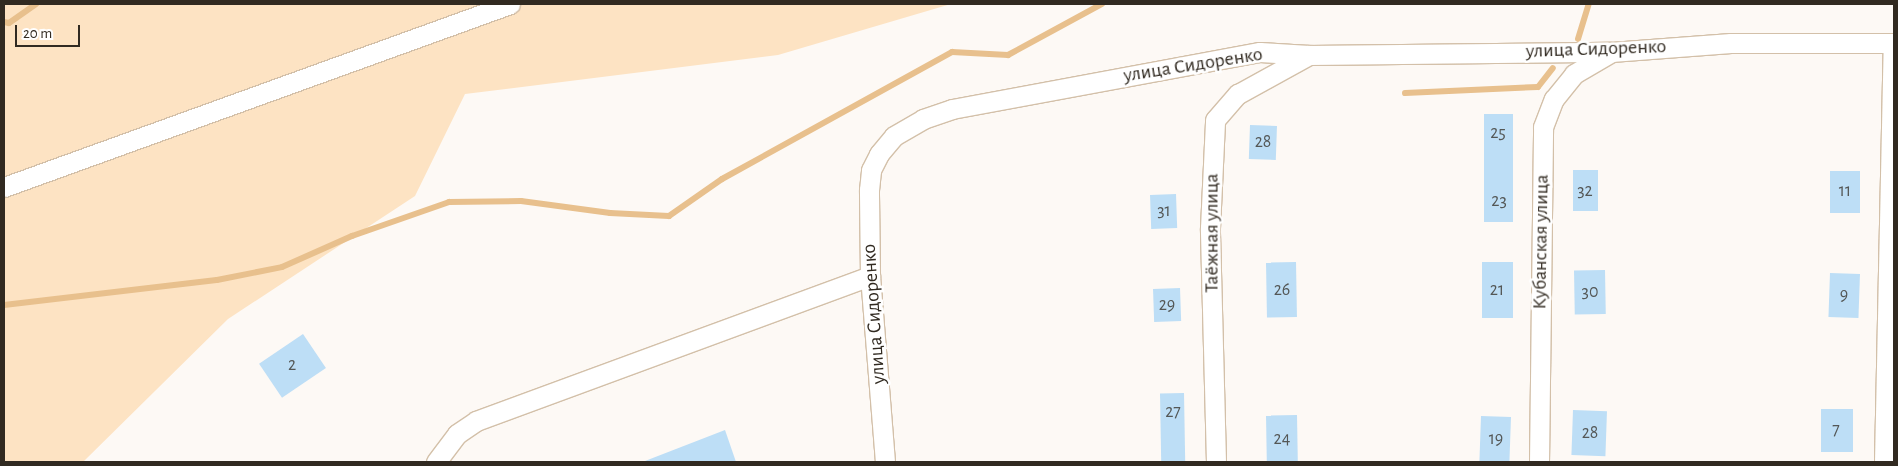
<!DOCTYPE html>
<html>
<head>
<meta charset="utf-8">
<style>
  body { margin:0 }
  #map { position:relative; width:1898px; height:466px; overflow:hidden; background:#fdf9f5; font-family:"Alegreya Sans",sans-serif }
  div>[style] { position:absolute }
  .green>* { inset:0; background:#fde3c3 }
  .stream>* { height:6px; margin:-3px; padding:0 3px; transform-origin:3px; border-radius:3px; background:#e8c08d }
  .building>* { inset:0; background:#bddef6; transform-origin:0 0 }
  .roads { filter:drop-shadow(1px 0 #d3c0a9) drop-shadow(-1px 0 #d3c0a9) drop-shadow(0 1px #d3c0a9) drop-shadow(0 -1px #d3c0a9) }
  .minor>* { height:19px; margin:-9.5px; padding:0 9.5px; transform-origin:9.5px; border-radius:9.5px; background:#fff }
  span { translate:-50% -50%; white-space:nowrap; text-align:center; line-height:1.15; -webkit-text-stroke:5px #fff; paint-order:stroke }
  .number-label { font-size:18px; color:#545756 }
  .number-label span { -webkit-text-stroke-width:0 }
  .street-label { font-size:20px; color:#312a21 }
  .frame { position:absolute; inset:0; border:5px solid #312a21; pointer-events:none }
  .scale { position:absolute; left:15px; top:25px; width:65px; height:22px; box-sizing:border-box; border:2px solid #312a21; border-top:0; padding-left:6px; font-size:15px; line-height:18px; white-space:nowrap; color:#312a21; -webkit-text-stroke:4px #fff; paint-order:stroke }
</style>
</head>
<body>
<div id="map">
  <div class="green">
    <div style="clip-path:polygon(4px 4px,951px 4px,778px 55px,465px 94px,415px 196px,228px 319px,83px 462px,4px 462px)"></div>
  </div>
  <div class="stream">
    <div style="left:4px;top:22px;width:5px;rotate:11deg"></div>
    <div style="left:9px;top:23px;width:33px;rotate:-35deg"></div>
    <div style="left:1578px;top:39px;width:37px;rotate:-73deg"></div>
    <div style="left:1405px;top:93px;width:133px;rotate:-2.6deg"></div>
    <div style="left:1538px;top:87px;width:24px;rotate:-52deg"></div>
    <div style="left:4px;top:305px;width:214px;rotate:-6.7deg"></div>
    <div style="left:217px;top:280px;width:66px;rotate:-11.3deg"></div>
    <div style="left:282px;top:267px;width:77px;rotate:-23.9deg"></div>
    <div style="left:352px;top:236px;width:103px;rotate:-19.3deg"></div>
    <div style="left:449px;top:202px;width:72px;rotate:-0.8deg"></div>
    <div style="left:521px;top:201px;width:90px;rotate:7.7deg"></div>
    <div style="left:610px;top:213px;width:59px;rotate:2.9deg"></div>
    <div style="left:669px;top:216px;width:65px;rotate:-34.9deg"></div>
    <div style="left:722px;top:179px;width:263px;rotate:-28.9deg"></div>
    <div style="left:952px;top:52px;width:56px;rotate:3.1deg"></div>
    <div style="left:1008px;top:55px;width:107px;rotate:-28.5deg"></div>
  </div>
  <div class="building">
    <div style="left:1484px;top:114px;width:29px;height:108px"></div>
    <div style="left:1250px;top:125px;width:27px;height:34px;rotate:2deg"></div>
    <div style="left:1573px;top:170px;width:25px;height:41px"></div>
    <div style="left:1830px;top:171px;width:30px;height:42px"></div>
    <div style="left:1176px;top:194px;width:34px;height:26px;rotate:88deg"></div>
    <div style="left:1296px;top:262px;width:55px;height:30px;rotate:89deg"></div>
    <div style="left:1482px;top:262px;width:31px;height:56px"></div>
    <div style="left:1605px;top:270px;width:44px;height:31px;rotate:89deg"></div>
    <div style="left:1830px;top:273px;width:30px;height:44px;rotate:2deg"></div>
    <div style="left:1180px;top:288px;width:33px;height:27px;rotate:88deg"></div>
    <div style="left:303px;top:334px;width:41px;height:53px;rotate:56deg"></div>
    <div style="left:1184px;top:393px;width:69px;height:24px;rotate:89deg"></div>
    <div style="left:1821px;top:409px;width:32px;height:43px"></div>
    <div style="left:1573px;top:410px;width:34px;height:45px;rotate:2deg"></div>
    <div style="left:1297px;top:415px;width:47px;height:31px;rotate:89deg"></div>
    <div style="left:1481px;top:416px;width:30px;height:46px;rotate:2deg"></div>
    <div style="clip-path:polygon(725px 430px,736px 462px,645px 462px,645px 461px)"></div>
  </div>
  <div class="roads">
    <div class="minor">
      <div style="left:4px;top:187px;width:538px;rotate:-19.88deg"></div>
      <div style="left:436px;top:462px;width:35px;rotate:-53deg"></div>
      <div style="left:457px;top:434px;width:23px;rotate:-34deg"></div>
      <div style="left:476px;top:421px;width:420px;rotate:-20.2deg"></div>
      <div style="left:885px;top:462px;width:187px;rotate:-94.6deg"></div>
      <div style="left:870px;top:276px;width:86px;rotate:-90.7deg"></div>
      <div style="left:869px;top:190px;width:20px;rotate:-84deg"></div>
      <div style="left:871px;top:170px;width:18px;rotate:-63deg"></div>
      <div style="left:879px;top:154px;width:23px;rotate:-50deg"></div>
      <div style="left:894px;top:136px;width:34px;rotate:-30deg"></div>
      <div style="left:923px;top:119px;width:31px;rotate:-19deg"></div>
      <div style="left:952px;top:109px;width:313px;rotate:-10.5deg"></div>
      <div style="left:1260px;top:52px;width:49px;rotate:3.5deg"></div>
      <div style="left:1309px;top:55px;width:302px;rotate:-0.6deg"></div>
      <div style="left:1611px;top:52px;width:120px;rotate:-4.3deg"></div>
      <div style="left:1731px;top:43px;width:163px"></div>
      <div style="left:1216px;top:462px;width:234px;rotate:-91.5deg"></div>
      <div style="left:1210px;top:228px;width:108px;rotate:-87.3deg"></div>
      <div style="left:1215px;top:120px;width:35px;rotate:-49deg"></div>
      <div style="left:1238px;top:94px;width:81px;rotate:-28.8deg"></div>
      <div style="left:1539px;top:462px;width:335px;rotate:-89.3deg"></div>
      <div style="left:1543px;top:127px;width:30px;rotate:-69deg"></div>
      <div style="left:1554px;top:99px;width:32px;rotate:-51deg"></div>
      <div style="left:1574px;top:74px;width:42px;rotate:-30.3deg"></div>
      <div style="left:1884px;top:462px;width:419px;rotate:-88.8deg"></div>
    </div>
  </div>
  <div class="number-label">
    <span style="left:1498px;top:133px">25</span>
    <span style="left:1263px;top:142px">28</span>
    <span style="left:1585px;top:191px">32</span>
    <span style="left:1845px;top:191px">11</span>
    <span style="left:1499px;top:201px">23</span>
    <span style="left:1164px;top:211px">31</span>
    <span style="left:1282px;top:290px">26</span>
    <span style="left:1497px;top:290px">21</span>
    <span style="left:1590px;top:292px">30</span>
    <span style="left:1844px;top:295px">9</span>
    <span style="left:1167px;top:305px">29</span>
    <span style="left:292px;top:365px">2</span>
    <span style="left:1173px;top:412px">27</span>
    <span style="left:1836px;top:430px">7</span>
    <span style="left:1590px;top:433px">28</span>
    <span style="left:1282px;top:439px">24</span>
    <span style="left:1496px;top:439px">19</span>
  </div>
  <div class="street-label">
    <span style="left:1596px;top:49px;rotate:-2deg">улица Сидоренко</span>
    <span style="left:1193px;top:65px;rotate:-9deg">улица Сидоренко</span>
    <span style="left:1212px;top:233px;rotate:-90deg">Таёжная улица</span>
    <span style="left:1541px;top:242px;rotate:-89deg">Кубанская улица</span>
    <span style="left:874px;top:314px;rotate:-94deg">улица Сидоренко</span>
  </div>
  <div class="frame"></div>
  <div class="scale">20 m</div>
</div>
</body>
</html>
